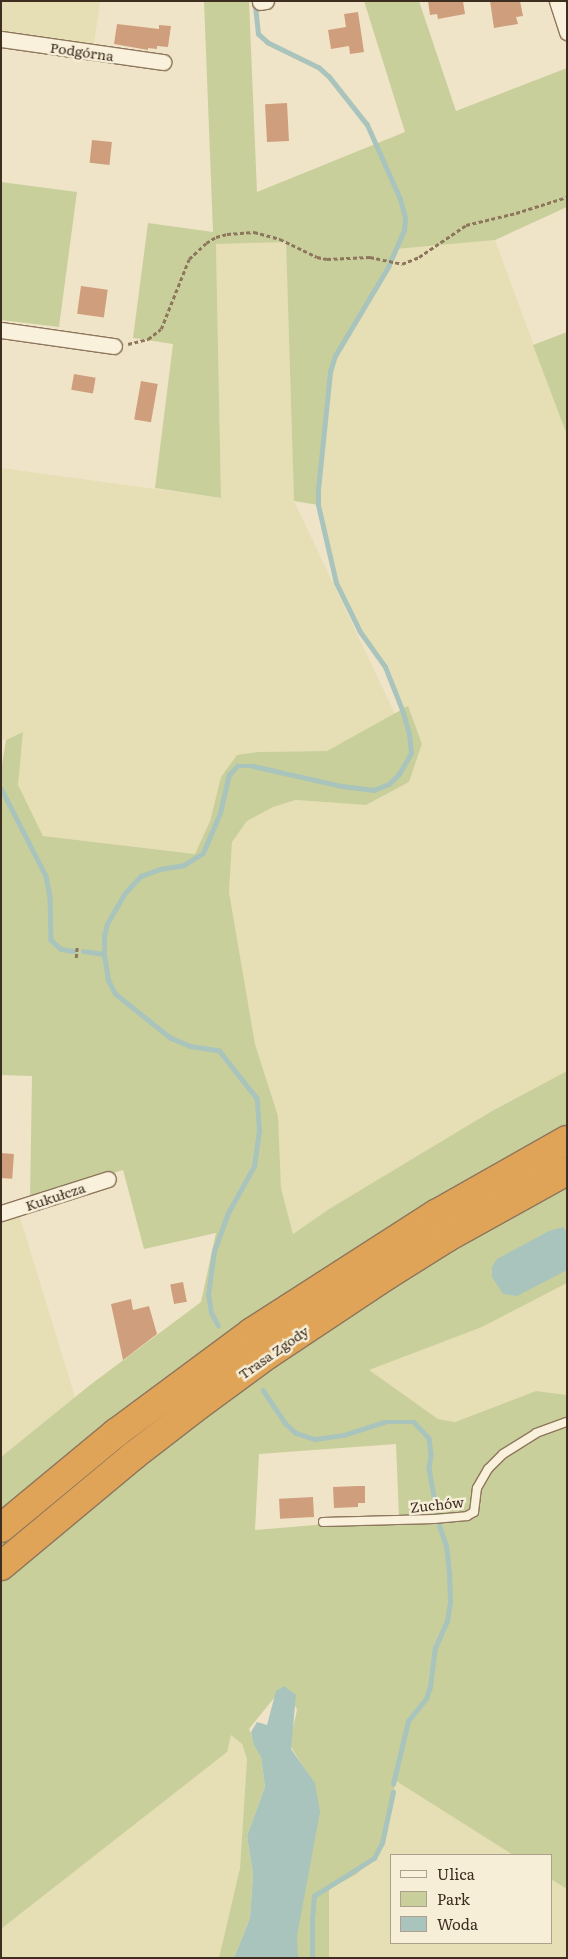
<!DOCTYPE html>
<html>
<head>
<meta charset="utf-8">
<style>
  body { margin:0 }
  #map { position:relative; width:568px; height:1959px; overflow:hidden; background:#f0e4c8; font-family:Literata,serif }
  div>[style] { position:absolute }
  .farmland>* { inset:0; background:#e6deb5 }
  .green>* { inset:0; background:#c9cf9b }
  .water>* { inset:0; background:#a9c4bc }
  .stream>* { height:4.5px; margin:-2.25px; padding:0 2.25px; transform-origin:2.25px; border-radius:2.25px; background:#a9c4bc }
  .building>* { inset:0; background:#cf9f7d; transform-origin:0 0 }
  .path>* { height:2.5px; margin-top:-1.25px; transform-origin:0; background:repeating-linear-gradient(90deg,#8d765c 0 4px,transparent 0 6.5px) }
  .roads { filter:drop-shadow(1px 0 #8d765c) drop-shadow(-1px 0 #8d765c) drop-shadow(0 1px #8d765c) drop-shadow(0 -1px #8d765c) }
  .lane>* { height:8px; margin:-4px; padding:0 4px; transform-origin:4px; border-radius:4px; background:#faf1dc }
  .street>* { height:15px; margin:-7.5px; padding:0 7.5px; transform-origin:7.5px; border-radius:7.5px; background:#faf1dc }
  .highway>* { height:28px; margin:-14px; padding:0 14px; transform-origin:14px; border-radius:14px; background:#e0a458 }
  span { translate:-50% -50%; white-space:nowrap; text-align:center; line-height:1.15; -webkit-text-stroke:5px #f7eed8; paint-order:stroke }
  .street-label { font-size:14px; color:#3d2e20 }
  .frame { position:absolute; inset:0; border:2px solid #3d2e20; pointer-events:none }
  .legend { position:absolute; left:390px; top:1854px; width:162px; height:90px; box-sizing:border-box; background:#f7eed8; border:1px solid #ada18e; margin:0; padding:6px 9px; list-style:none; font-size:15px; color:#3d2e20 }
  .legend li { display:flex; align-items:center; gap:10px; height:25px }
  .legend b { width:25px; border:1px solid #ada18e }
</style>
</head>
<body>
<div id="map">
  <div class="farmland">
    <div style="clip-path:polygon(1px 1px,100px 1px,94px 45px,1px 32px)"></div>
    <div style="clip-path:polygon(495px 240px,567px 435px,567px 1071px,492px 1111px,329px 1209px,293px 1234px,281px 1188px,278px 1116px,255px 1044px,229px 892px,232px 842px,247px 821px,273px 807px,296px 800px,366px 805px,409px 782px,422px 744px,408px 707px,402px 710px,385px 667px,360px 632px,336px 583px,318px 505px,318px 490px,330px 372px,341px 345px,396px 249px)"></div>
    <div style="clip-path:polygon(286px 242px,294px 501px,395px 714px,327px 751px,258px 752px,221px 777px,210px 821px,195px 854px,43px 836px,17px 785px,23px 733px,6px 740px,1px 739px,1px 468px,221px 498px,216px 243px)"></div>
    <div style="clip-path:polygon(20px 1217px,75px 1397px,1px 1457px,1px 1222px)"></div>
    <div style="clip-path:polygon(567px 1283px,567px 1395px,536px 1391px,455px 1422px,438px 1419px,368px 1370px,482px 1327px)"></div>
    <div style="clip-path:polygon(231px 1734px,242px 1744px,247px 1759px,240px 1868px,219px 1958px,1px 1958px,1px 1929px,226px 1752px)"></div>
    <div style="clip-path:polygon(396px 1781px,513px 1855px,392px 1855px,392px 1943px,552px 1943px,552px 1880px,567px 1889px,567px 1958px,329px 1958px,329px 1889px,357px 1874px,380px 1850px)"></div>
  </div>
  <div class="green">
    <div style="clip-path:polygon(204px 1px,249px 1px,257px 192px,405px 132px,364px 1px,419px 1px,456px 111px,567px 68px,567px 207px,495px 240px,396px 249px,335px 356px,330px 372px,318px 490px,318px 505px,294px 501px,286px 242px,216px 244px,221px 498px,155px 488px,173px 344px,133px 338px,148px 223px,213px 232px)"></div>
    <div style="clip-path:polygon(1px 182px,77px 192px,59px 327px,1px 320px)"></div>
    <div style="clip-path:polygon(567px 332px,567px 435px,533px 345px)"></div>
    <div style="clip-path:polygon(evenodd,408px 706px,422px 744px,409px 782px,366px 805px,296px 800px,273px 807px,247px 821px,232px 842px,229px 892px,255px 1044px,278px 1116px,281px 1188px,293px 1234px,329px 1209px,492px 1111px,567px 1071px,567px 1283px,482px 1327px,369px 1370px,438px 1419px,455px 1422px,536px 1391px,567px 1395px,567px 1889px,552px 1880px,552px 1855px,513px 1855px,396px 1781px,380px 1850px,357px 1874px,329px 1889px,329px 1958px,296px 1958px,295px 1944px,315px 1785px,289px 1744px,297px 1710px,287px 1688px,274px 1698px,249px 1729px,261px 1757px,265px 1787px,247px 1836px,253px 1874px,250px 1918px,234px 1958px,219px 1958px,240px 1868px,247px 1759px,242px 1744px,231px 1735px,227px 1752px,1px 1929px,1px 1457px,90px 1385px,201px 1302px,216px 1233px,144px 1249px,123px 1170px,30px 1199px,32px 1076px,1px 1075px,1px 771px,6px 740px,23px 732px,18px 785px,43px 836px,195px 854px,210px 821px,221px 777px,237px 755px,258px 752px,327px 751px,408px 706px,396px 1444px,399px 1518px,255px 1530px,259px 1454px,396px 1444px)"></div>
  </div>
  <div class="water">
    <div style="clip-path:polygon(563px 1227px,567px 1232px,567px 1270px,517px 1296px,503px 1294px,492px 1277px,492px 1267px,497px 1259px,549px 1231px)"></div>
    <div style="clip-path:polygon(284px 1686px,296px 1695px,291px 1749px,315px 1783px,320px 1812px,297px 1936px,298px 1958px,234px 1958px,250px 1918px,253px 1874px,247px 1836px,265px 1787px,261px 1757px,254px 1745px,251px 1732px,257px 1722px,267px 1725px,276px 1691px)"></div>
  </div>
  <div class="stream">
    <div style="left:1px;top:788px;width:99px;rotate:62.9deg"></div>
    <div style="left:46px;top:876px;width:20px;rotate:79deg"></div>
    <div style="left:50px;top:896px;width:44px;rotate:88.7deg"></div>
    <div style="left:51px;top:940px;width:13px;rotate:42deg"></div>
    <div style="left:61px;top:949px;width:13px;rotate:9deg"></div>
    <div style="left:83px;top:951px;width:21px;rotate:8deg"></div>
    <div style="left:218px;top:1326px;width:15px;rotate:-118deg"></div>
    <div style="left:211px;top:1313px;width:18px;rotate:-99deg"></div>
    <div style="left:208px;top:1295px;width:44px;rotate:-82.2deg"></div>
    <div style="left:214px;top:1251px;width:40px;rotate:-69.8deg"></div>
    <div style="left:228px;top:1213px;width:54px;rotate:-61deg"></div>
    <div style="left:254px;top:1166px;width:35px;rotate:-82deg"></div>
    <div style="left:259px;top:1131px;width:32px;rotate:-94deg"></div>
    <div style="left:257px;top:1099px;width:61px;rotate:-128.4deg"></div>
    <div style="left:219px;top:1051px;width:30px;rotate:-171deg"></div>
    <div style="left:189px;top:1046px;width:21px;rotate:-157deg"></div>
    <div style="left:170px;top:1038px;width:70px;rotate:-141.3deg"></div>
    <div style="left:115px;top:994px;width:16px;rotate:-117deg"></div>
    <div style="left:108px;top:980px;width:26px;rotate:-99deg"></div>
    <div style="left:104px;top:954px;width:18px;rotate:-90deg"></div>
    <div style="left:104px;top:936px;width:12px;rotate:-76deg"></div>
    <div style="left:107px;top:924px;width:34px;rotate:-60deg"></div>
    <div style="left:124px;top:894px;width:25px;rotate:-47deg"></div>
    <div style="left:141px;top:876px;width:20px;rotate:-20deg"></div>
    <div style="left:160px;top:869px;width:24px;rotate:-9deg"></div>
    <div style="left:184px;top:865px;width:22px;rotate:-32deg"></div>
    <div style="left:203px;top:853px;width:43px;rotate:-67deg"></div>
    <div style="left:220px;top:813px;width:39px;rotate:-77deg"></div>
    <div style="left:229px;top:775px;width:12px;rotate:-48deg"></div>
    <div style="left:237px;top:766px;width:16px"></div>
    <div style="left:253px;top:766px;width:91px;rotate:12.7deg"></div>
    <div style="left:342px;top:786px;width:32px;rotate:7deg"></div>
    <div style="left:374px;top:790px;width:16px;rotate:-22deg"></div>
    <div style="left:389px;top:784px;width:14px;rotate:-45deg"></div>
    <div style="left:399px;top:774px;width:24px;rotate:-60deg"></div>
    <div style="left:411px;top:753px;width:19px;rotate:-96deg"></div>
    <div style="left:409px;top:734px;width:25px;rotate:-106deg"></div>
    <div style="left:402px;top:710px;width:46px;rotate:-111.6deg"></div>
    <div style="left:385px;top:667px;width:43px;rotate:-125.5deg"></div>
    <div style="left:360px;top:632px;width:55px;rotate:-116.1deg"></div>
    <div style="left:336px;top:583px;width:80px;rotate:-103deg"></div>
    <div style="left:318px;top:505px;width:15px;rotate:-90deg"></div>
    <div style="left:318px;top:490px;width:119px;rotate:-84.2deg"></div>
    <div style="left:330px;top:372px;width:17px;rotate:-73deg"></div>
    <div style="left:335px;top:356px;width:104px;rotate:-59.2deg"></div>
    <div style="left:388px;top:267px;width:40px;rotate:-66.6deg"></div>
    <div style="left:404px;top:230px;width:12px;rotate:-85deg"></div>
    <div style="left:405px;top:218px;width:20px;rotate:-105deg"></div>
    <div style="left:400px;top:199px;width:81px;rotate:-114deg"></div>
    <div style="left:367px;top:125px;width:61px;rotate:-128.4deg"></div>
    <div style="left:329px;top:77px;width:13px;rotate:-138deg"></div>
    <div style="left:319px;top:68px;width:57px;rotate:-153.9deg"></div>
    <div style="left:268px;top:43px;width:13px;rotate:-138deg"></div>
    <div style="left:258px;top:34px;width:31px;rotate:-96deg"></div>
    <div style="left:263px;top:1390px;width:40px;rotate:56deg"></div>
    <div style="left:285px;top:1423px;width:15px;rotate:42deg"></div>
    <div style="left:296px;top:1433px;width:20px;rotate:18deg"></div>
    <div style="left:315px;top:1439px;width:29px;rotate:-8deg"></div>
    <div style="left:344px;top:1435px;width:42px;rotate:-18deg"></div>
    <div style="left:384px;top:1422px;width:30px"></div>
    <div style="left:414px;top:1422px;width:22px;rotate:47deg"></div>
    <div style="left:429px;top:1438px;width:17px;rotate:83deg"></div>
    <div style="left:431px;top:1455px;width:13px;rotate:99deg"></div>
    <div style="left:429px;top:1468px;width:46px;rotate:79.9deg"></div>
    <div style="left:393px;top:1784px;width:65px;rotate:-76.6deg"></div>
    <div style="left:408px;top:1721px;width:28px;rotate:-51deg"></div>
    <div style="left:426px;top:1699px;width:13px;rotate:-72deg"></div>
    <div style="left:430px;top:1687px;width:39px;rotate:-83deg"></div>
    <div style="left:435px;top:1648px;width:30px;rotate:-66deg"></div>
    <div style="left:447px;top:1621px;width:20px;rotate:-81deg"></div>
    <div style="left:450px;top:1601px;width:28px;rotate:-92deg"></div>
    <div style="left:449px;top:1573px;width:27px;rotate:-96deg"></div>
    <div style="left:446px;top:1546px;width:21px;rotate:-109deg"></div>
    <div style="left:312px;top:1958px;width:39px;rotate:-90deg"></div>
    <div style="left:312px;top:1919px;width:23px;rotate:-85deg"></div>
    <div style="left:314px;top:1896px;width:71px;rotate:-32.3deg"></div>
    <div style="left:374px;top:1858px;width:17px;rotate:-62deg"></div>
    <div style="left:382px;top:1843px;width:52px;rotate:-77.8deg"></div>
  </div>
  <div class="building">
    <div style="clip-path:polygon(428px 1px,463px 1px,465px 14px,438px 19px,437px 14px,430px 15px)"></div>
    <div style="clip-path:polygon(490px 1px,520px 1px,523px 16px,516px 17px,518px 24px,494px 28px)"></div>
    <div style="clip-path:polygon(358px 12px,364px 52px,350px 54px,349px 46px,331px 49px,328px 30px,346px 27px,344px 14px)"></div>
    <div style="clip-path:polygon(117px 24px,159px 29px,159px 25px,171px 26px,168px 47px,157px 46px,157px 49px,148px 48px,148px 50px,114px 44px)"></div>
    <div style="left:287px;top:103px;width:38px;height:22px;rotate:87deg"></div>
    <div style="left:92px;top:140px;width:20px;height:23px;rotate:6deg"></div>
    <div style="left:81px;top:286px;width:27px;height:28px;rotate:8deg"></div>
    <div style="left:74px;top:374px;width:22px;height:16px;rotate:10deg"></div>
    <div style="left:141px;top:381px;width:17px;height:39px;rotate:10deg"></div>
    <div style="left:1px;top:1153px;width:13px;height:25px;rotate:4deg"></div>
    <div style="left:183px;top:1282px;width:20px;height:13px;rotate:79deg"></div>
    <div style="clip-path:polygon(131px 1299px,133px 1310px,149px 1306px,157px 1334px,123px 1360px,111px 1304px)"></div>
    <div style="clip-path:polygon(358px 1486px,365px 1486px,365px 1503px,358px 1503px,358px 1507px,334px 1508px,333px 1487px)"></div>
    <div style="left:313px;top:1497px;width:20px;height:34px;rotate:87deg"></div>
  </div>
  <div class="path">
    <div style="left:128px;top:344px;width:21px;rotate:-14deg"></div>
    <div style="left:148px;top:339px;width:16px;rotate:-38deg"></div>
    <div style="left:161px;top:329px;width:75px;rotate:-68.2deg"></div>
    <div style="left:189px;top:259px;width:23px;rotate:-43deg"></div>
    <div style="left:206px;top:243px;width:12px;rotate:-31deg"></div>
    <div style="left:216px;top:237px;width:11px;rotate:-15deg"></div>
    <div style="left:227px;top:234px;width:27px;rotate:-4deg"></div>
    <div style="left:254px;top:232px;width:27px;rotate:15deg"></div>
    <div style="left:280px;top:239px;width:41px;rotate:25.9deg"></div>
    <div style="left:317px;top:257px;width:10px;rotate:11deg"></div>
    <div style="left:327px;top:259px;width:43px;rotate:-2.7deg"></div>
    <div style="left:370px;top:257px;width:33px;rotate:12deg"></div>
    <div style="left:402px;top:264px;width:18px;rotate:-22deg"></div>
    <div style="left:419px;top:257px;width:57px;rotate:-34.2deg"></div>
    <div style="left:466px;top:225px;width:51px;rotate:-13.5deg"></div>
    <div style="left:516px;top:213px;width:53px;rotate:-17.4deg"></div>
    <div style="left:76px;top:958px;width:12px;rotate:-85deg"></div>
  </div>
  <div class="roads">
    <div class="lane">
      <div style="left:323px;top:1522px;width:111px;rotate:-1.5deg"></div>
      <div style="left:434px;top:1519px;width:33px;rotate:-5deg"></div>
      <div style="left:467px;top:1516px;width:8px;rotate:-30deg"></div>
      <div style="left:474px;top:1512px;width:24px;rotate:-83deg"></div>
      <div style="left:477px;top:1488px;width:22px;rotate:-60deg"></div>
      <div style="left:488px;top:1469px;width:21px;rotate:-45deg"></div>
      <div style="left:503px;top:1454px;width:39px;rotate:-32deg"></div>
      <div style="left:536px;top:1433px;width:33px;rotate:-20deg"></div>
    </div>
    <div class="street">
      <div style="left:557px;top:1px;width:33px;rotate:72deg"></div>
      <div style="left:260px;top:2px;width:6px;rotate:-9deg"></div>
      <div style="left:1px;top:39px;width:164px;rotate:8.1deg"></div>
      <div style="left:1px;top:330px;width:114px;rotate:8.1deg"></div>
      <div style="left:1px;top:1213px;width:112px;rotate:-17.6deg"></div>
    </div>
    <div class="highway">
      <div style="left:1px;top:1528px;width:149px;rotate:-39.6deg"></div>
      <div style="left:116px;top:1433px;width:169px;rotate:-36.6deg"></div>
      <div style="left:252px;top:1332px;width:219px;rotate:-32.7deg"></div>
      <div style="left:436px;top:1214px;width:150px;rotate:-29.5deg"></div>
      <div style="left:1px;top:1566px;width:172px;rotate:-39.8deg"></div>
      <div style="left:133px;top:1456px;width:83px;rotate:-37.7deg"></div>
      <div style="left:199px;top:1405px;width:84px;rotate:-36.3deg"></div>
      <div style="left:267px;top:1355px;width:143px;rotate:-33.6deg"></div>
      <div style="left:386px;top:1276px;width:73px;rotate:-32.2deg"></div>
      <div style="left:448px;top:1237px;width:136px;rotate:-29deg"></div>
    </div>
  </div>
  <div class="street-label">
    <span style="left:82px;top:51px;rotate:8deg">Podgórna</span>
    <span style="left:55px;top:1196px;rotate:-18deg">Kukułcza</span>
    <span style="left:273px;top:1352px;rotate:-35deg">Trasa Zgody</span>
    <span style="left:437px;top:1504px;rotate:-6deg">Zuchów</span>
  </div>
  <div class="frame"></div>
  <ul class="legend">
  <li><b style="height:6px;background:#faf1dc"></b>Ulica</li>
  <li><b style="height:14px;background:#c9cf9b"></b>Park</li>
  <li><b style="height:14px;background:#a9c4bc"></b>Woda</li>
  </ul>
</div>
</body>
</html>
